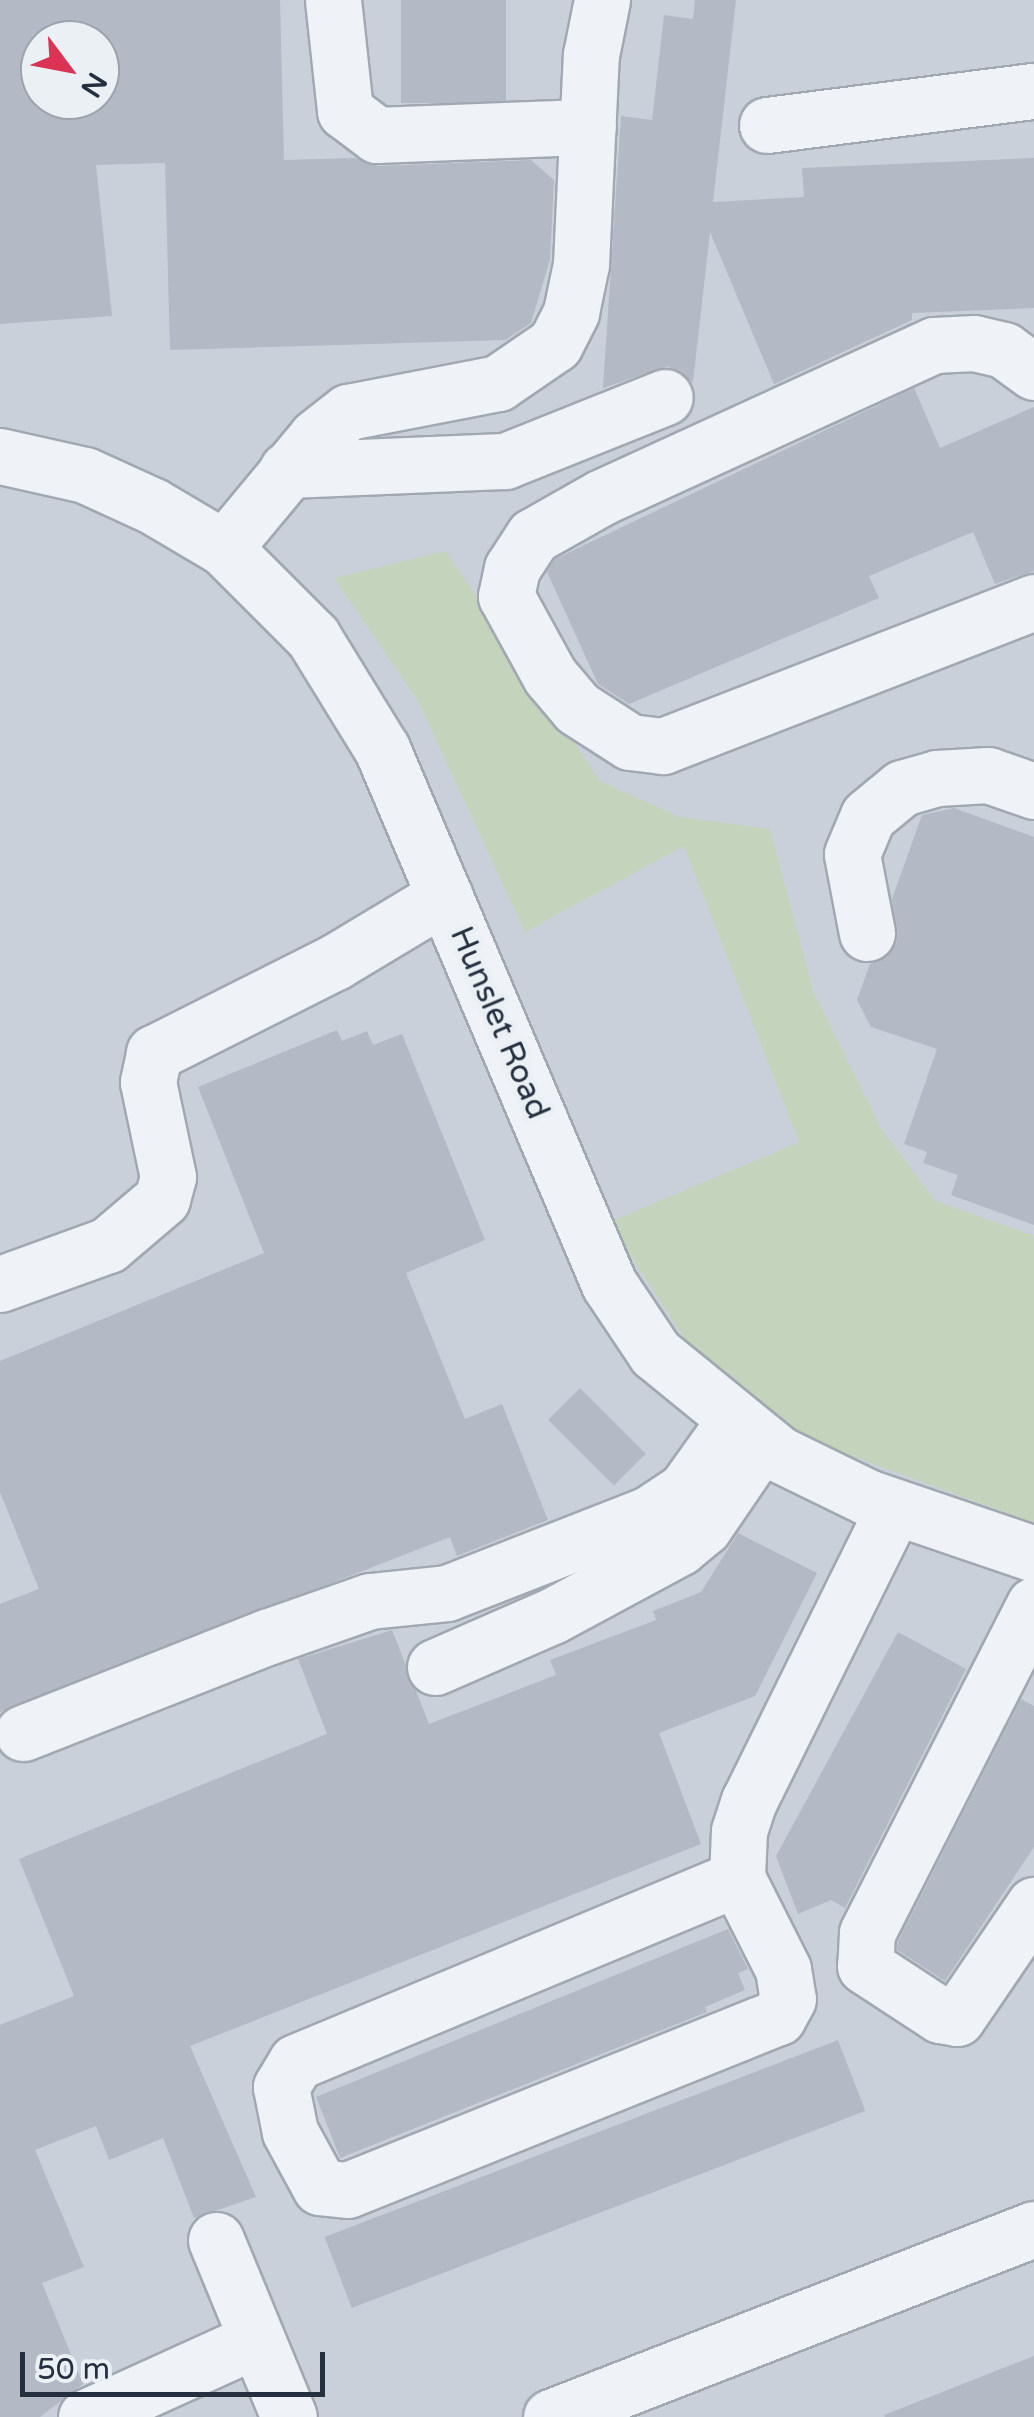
<!DOCTYPE html>
<html>
<head>
<meta charset="utf-8">
<style>
  body { margin:0 }
  #map { position:relative; width:1034px; height:2417px; overflow:hidden; background:#dce1e8; font-family:"Varela Round",sans-serif }
  div>[style] { position:absolute }
  .built>* { inset:0; background:#cad0da }
  .green>* { inset:0; background:#c3d3bc }
  .building>* { inset:0; background:#b3bac5; transform-origin:0 0 }
  .roads { filter:drop-shadow(2px 0 #a1a8b2) drop-shadow(-2px 0 #a1a8b2) drop-shadow(0 2px #a1a8b2) drop-shadow(0 -2px #a1a8b2) }
  .minor>* { height:55px; margin:-27.5px; padding:0 27.5px; transform-origin:27.5px; border-radius:27.5px; background:#eff2f6 }
  span { translate:-50% -50%; white-space:nowrap; text-align:center; line-height:1.15; -webkit-text-stroke:10px #ebf0f5; paint-order:stroke }
  .street-label { font-size:32px; color:#242f3f }
  .north { position:absolute; left:20px; top:20px; width:100px; height:100px; box-sizing:border-box; background:#ebf0f5; border:2px solid #9ba3ac; border-radius:50%; rotate:122deg; font-size:28px; font-weight:700; line-height:40px; text-align:center; color:#242f3f }
  .north::after { content:''; display:block; margin:auto; width:35px; height:45px; background:#db3353; clip-path:polygon(50% 0,100% 100%,50% 72%,0 100%) }
  .scale { position:absolute; left:20px; top:2352px; width:305px; height:45px; box-sizing:border-box; border:5px solid #242f3f; border-top:0; padding-left:12px; font-size:30px; line-height:35px; white-space:nowrap; color:#242f3f; -webkit-text-stroke:8px #ebf0f5; paint-order:stroke }
</style>
</head>
<body>
<div id="map">
  <div class="built">
    <div style="clip-path:polygon(evenodd,0 0,1034px 0,1034px 2417px,0 2417px,0 0,40px 40px,100px 40px,100px 100px,40px 100px,40px 40px)"></div>
  </div>
  <div class="green">
    <div style="clip-path:polygon(446px 551px,600px 781px,680px 817px,770px 829px,813px 991px,881px 1128px,935px 1201px,1034px 1236px,1034px 1523px,816px 1443px,774px 1418px,695px 1354px,621px 1241px,612px 1221px,799px 1142px,684px 846px,525px 932px,418px 701px,334px 578px)"></div>
  </div>
  <div class="building">
    <div style="clip-path:polygon(evenodd,0 0,280px 0,284px 160px,355px 158px,378px 166px,531px 160px,554px 180px,550px 260px,531px 323px,505px 340px,170px 350px,165px 163px,96px 165px,112px 316px,0 324px,0 0,40px 40px,100px 40px,100px 100px,40px 100px,40px 40px)"></div>
    <div style="left:401px;top:0;width:105px;height:103px"></div>
    <div style="clip-path:polygon(695px 0,736px 0,713px 202px,804px 197px,802px 168px,1034px 158px,1034px 308px,912px 313px,912px 320px,774px 384px,710px 232px,693px 382px,668px 366px,603px 388px,621px 116px,652px 120px,664px 15px,693px 19px)"></div>
    <div style="clip-path:polygon(914px 388px,940px 448px,1034px 407px,1034px 571px,995px 584px,973px 532px,869px 576px,879px 598px,629px 704px,598px 684px,547px 572px,555px 559px)"></div>
    <div style="clip-path:polygon(954px 808px,1034px 837px,1034px 1225px,951px 1195px,958px 1175px,923px 1163px,927px 1152px,904px 1144px,937px 1049px,871px 1027px,857px 1000px,870px 964px,887px 957px,897px 942px,892px 899px,922px 815px)"></div>
    <div style="clip-path:polygon(337px 1030px,342px 1041px,367px 1031px,373px 1045px,402px 1034px,485px 1240px,406px 1273px,465px 1419px,502px 1404px,548px 1520px,457px 1556px,450px 1537px,0 1712px,0 1604px,39px 1589px,0 1492px,0 1361px,264px 1253px,198px 1087px)"></div>
    <div style="left:580px;top:1388px;width:93px;height:45px;rotate:45deg"></div>
    <div style="clip-path:polygon(738px 1533px,817px 1573px,755px 1696px,659px 1733px,701px 1844px,190px 2046px,256px 2197px,194px 2218px,163px 2138px,109px 2160px,96px 2126px,35px 2150px,84px 2267px,42px 2283px,83px 2384px,40px 2417px,0 2417px,0 2025px,74px 1996px,19px 1859px,327px 1734px,298px 1659px,392px 1630px,429px 1724px,556px 1675px,550px 1660px,656px 1620px,653px 1611px,701px 1592px)"></div>
    <div style="clip-path:polygon(898px 1632px,966px 1669px,845px 1908px,831px 1900px,798px 1914px,776px 1856px)"></div>
    <div style="clip-path:polygon(1021px 1699px,1034px 1706px,1034px 1847px,945px 1981px,897px 1950px,898px 1941px)"></div>
    <div style="clip-path:polygon(728px 1929px,748px 1969px,738px 1973px,745px 1990px,705px 2007px,707px 2012px,340px 2158px,316px 2097px)"></div>
    <div style="left:838px;top:2040px;width:76px;height:550px;rotate:69deg"></div>
    <div style="clip-path:polygon(1034px 2356px,1034px 2417px,885px 2417px,884px 2415px)"></div>
  </div>
  <div class="roads">
    <div class="minor">
      <div style="left:333px;top:0;width:112px;rotate:83.8deg"></div>
      <div style="left:345px;top:111px;width:40px;rotate:37deg"></div>
      <div style="left:377px;top:135px;width:211px;rotate:-2.2deg"></div>
      <div style="left:767px;top:125px;width:269px;rotate:-7.3deg"></div>
      <div style="left:1034px;top:372px;width:37px;rotate:-144deg"></div>
      <div style="left:1004px;top:350px;width:31px;rotate:-167deg"></div>
      <div style="left:974px;top:343px;width:40px;rotate:177.1deg"></div>
      <div style="left:934px;top:345px;width:365px;rotate:155.4deg"></div>
      <div style="left:602px;top:497px;width:79px;rotate:150.5deg"></div>
      <div style="left:533px;top:536px;width:38px;rotate:123deg"></div>
      <div style="left:512px;top:568px;width:29px;rotate:102deg"></div>
      <div style="left:506px;top:596px;width:91px;rotate:61.2deg"></div>
      <div style="left:550px;top:676px;width:42px;rotate:49.8deg"></div>
      <div style="left:577px;top:708px;width:63px;rotate:32.7deg"></div>
      <div style="left:630px;top:742px;width:33px;rotate:7deg"></div>
      <div style="left:663px;top:746px;width:398px;rotate:-21.2deg"></div>
      <div style="left:0;top:456px;width:87px;rotate:12.6deg"></div>
      <div style="left:85px;top:475px;width:75px;rotate:24.5deg"></div>
      <div style="left:153px;top:506px;width:82px;rotate:30.6deg"></div>
      <div style="left:224px;top:548px;width:126px;rotate:45deg"></div>
      <div style="left:313px;top:637px;width:132px;rotate:58.4deg"></div>
      <div style="left:382px;top:749px;width:581px;rotate:67.01deg"></div>
      <div style="left:609px;top:1284px;width:83px;rotate:56.3deg"></div>
      <div style="left:655px;top:1353px;width:160px;rotate:39.2deg"></div>
      <div style="left:779px;top:1454px;width:98px;rotate:26deg"></div>
      <div style="left:867px;top:1497px;width:176px;rotate:18.8deg"></div>
      <div style="left:287px;top:470px;width:218px;rotate:-2.4deg"></div>
      <div style="left:505px;top:461px;width:172px;rotate:-21.8deg"></div>
      <div style="left:224px;top:548px;width:144px;rotate:-50.3deg"></div>
      <div style="left:316px;top:437px;width:41px;rotate:-38deg"></div>
      <div style="left:348px;top:412px;width:153px;rotate:-10.9deg"></div>
      <div style="left:498px;top:383px;width:69px;rotate:-34.4deg"></div>
      <div style="left:555px;top:344px;width:36px;rotate:-63deg"></div>
      <div style="left:571px;top:312px;width:49px;rotate:-78.2deg"></div>
      <div style="left:581px;top:264px;width:209px;rotate:-87.3deg"></div>
      <div style="left:591px;top:55px;width:56px;rotate:-78.7deg"></div>
      <div style="left:867px;top:933px;width:80px;rotate:-100.8deg"></div>
      <div style="left:852px;top:854px;width:41px;rotate:-67.2deg"></div>
      <div style="left:868px;top:816px;width:44px;rotate:-39.5deg"></div>
      <div style="left:902px;top:788px;width:36px;rotate:-16deg"></div>
      <div style="left:937px;top:778px;width:51px;rotate:-3.4deg"></div>
      <div style="left:988px;top:775px;width:49px;rotate:19.2deg"></div>
      <div style="left:0;top:1284px;width:115px;rotate:-19.9deg"></div>
      <div style="left:108px;top:1245px;width:71px;rotate:-40.4deg"></div>
      <div style="left:162px;top:1199px;width:23px;rotate:-75deg"></div>
      <div style="left:168px;top:1177px;width:97px;rotate:-101.9deg"></div>
      <div style="left:148px;top:1082px;width:30px;rotate:-78deg"></div>
      <div style="left:154px;top:1053px;width:203px;rotate:-26.7deg"></div>
      <div style="left:335px;top:962px;width:128px;rotate:-31deg"></div>
      <div style="left:1034px;top:1605px;width:368px;rotate:117deg"></div>
      <div style="left:867px;top:1933px;width:33px;rotate:93deg"></div>
      <div style="left:865px;top:1966px;width:90px;rotate:33.2deg"></div>
      <div style="left:940px;top:2015px;width:17px;rotate:10deg"></div>
      <div style="left:957px;top:2018px;width:137px;rotate:-55.7deg"></div>
      <div style="left:435px;top:1667px;width:128px;rotate:-23.6deg"></div>
      <div style="left:552px;top:1616px;width:145px;rotate:-28.3deg"></div>
      <div style="left:680px;top:1547px;width:31px;rotate:-40deg"></div>
      <div style="left:704px;top:1527px;width:76px;rotate:-55.7deg"></div>
      <div style="left:23px;top:1733px;width:262px;rotate:-21.5deg"></div>
      <div style="left:267px;top:1637px;width:109px;rotate:-19.3deg"></div>
      <div style="left:370px;top:1601px;width:77px;rotate:-5.9deg"></div>
      <div style="left:447px;top:1593px;width:217px;rotate:-21.4deg"></div>
      <div style="left:649px;top:1514px;width:43px;rotate:-33.7deg"></div>
      <div style="left:685px;top:1490px;width:86px;rotate:-54.5deg"></div>
      <div style="left:737px;top:1878px;width:102px;rotate:63.2deg"></div>
      <div style="left:783px;top:1969px;width:30px;rotate:81deg"></div>
      <div style="left:788px;top:1999px;width:21px;rotate:119deg"></div>
      <div style="left:778px;top:2017px;width:464px;rotate:158.1deg"></div>
      <div style="left:347px;top:2190px;width:27px;rotate:-174deg"></div>
      <div style="left:320px;top:2187px;width:63px;rotate:-118.6deg"></div>
      <div style="left:290px;top:2132px;width:46px;rotate:-101.3deg"></div>
      <div style="left:281px;top:2087px;width:29px;rotate:-59deg"></div>
      <div style="left:296px;top:2062px;width:478px;rotate:-22.6deg"></div>
      <div style="left:737px;top:1878px;width:47px;rotate:-87.6deg"></div>
      <div style="left:739px;top:1831px;width:32px;rotate:-72deg"></div>
      <div style="left:749px;top:1801px;width:328px;rotate:-63.7deg"></div>
      <div style="left:216px;top:2240px;width:191px;rotate:67.6deg"></div>
      <div style="left:86px;top:2417px;width:187px;rotate:-24.4deg"></div>
      <div style="left:551px;top:2417px;width:518px;rotate:-21.27deg"></div>
    </div>
  </div>
  <div class="street-label">
    <span style="left:499px;top:1023px;rotate:67deg">Hunslet Road</span>
  </div>
  <div class="north">N</div>
  <div class="scale">50 m</div>
</div>
</body>
</html>
